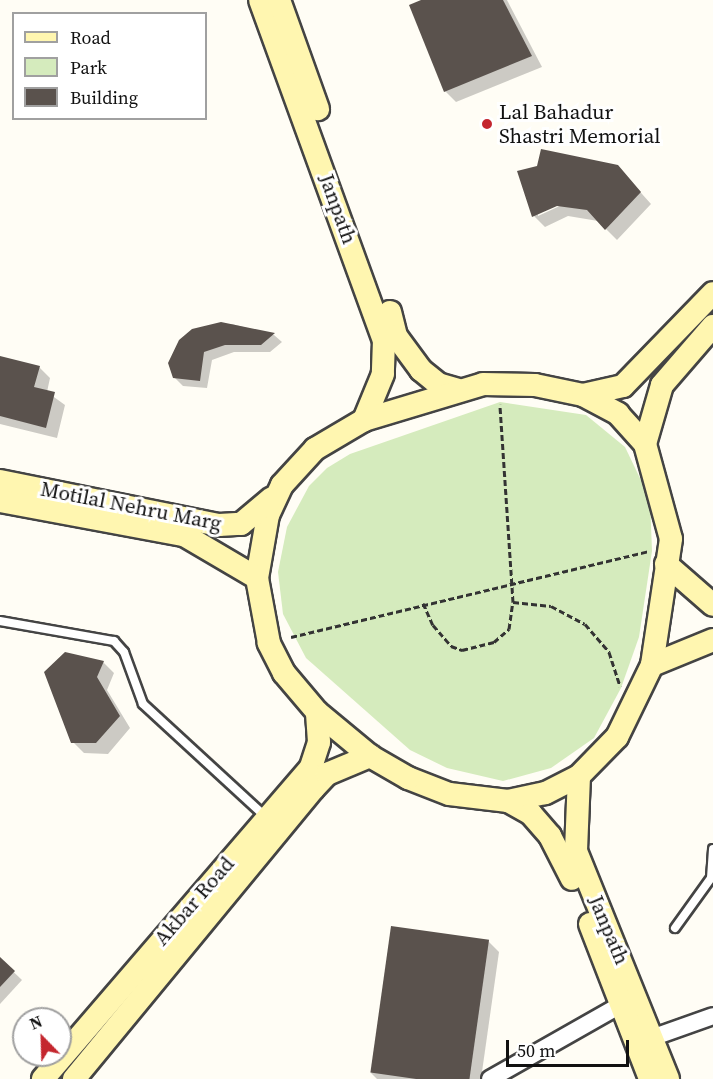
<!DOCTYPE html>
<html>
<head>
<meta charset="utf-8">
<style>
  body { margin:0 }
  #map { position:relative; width:713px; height:1079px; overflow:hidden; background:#fffdf5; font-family:"Source Serif 4",serif }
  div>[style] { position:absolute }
  .green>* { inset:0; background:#d5ebbd }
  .shadow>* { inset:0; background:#0003 }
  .building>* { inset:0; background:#5a524d; transform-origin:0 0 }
  .path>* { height:3px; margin-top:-1.5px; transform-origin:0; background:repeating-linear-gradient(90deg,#333 0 6px,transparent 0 9px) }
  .roads { filter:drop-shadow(2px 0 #444) drop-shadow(-2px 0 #444) drop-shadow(0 2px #444) drop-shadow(0 -2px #444) }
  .service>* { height:8px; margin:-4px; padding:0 4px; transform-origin:4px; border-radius:4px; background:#fff }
  .minor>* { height:16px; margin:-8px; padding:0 8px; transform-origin:8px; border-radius:8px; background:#fff }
  .secondary>* { height:22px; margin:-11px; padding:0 11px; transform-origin:11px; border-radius:11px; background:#fff6b0 }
  .dots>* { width:16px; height:16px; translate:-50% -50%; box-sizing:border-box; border:3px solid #fff; border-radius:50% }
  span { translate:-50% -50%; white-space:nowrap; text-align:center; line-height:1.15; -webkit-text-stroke:6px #fff; paint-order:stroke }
  .poi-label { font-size:21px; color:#111 }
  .left { translate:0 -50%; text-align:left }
  .street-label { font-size:21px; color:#111 }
  .legend { position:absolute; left:12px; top:12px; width:195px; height:108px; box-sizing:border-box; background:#fff; border:2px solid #a0a0a0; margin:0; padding:8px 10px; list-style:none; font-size:18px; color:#111 }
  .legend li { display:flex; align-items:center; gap:12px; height:30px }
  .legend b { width:30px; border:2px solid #a0a0a0 }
  .north { position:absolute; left:12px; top:1007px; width:60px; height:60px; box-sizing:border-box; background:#fff; border:2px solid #a0a0a0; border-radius:50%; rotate:337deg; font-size:16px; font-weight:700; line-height:24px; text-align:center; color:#111 }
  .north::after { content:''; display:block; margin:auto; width:21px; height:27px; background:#c4262e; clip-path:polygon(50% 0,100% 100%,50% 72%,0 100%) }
  .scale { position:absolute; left:506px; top:1040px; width:123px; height:27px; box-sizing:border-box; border:3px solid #111; border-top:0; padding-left:8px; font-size:18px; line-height:21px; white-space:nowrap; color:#111; -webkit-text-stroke:4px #fff; paint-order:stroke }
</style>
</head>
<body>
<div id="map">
  <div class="green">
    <div style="clip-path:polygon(500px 402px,586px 415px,625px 447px,650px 499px,652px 551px,639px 637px,621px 688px,594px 738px,551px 768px,503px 781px,447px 768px,410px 750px,306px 658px,283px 614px,278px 572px,287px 527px,309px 486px,327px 468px,350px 454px)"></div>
  </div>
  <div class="shadow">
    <div style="clip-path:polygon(425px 0,507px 0,542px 67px,456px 102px,445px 91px)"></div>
    <div style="clip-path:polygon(evenodd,617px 166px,651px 204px,617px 240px,598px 221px,568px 216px,545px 227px,534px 216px,519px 172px,617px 166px,563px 201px,564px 204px,538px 216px,538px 213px,563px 201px)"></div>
    <div style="clip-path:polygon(232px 324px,274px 335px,282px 342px,270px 352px,234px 352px,212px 360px,207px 388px,183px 386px,174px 377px,207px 326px)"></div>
    <div style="clip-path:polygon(0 357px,39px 367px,50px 378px,47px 392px,65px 405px,57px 438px,0 424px)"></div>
    <div style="clip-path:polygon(65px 654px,103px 662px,114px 673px,107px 690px,130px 728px,108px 754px,84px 753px,73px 742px)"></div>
    <div style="clip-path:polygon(488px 941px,499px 952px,481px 1079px,377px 1079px,371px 1073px)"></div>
    <div style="clip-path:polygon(0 959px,22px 980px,0 1004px)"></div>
  </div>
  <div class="building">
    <div style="clip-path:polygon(421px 0,503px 0,532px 56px,444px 92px,409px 5px)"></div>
    <div style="clip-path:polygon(541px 149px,618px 165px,641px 192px,605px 230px,587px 210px,557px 206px,532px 217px,517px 171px,537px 166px)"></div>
    <div style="clip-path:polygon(221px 322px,275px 333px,261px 345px,225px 345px,204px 352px,200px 381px,173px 378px,168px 363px,179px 340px,192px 329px)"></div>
    <div style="clip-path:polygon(0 356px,40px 366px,34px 387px,55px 392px,46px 428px,0 416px)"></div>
    <div style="clip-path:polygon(65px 652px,104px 661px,97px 677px,120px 716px,96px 743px,71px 743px,44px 672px)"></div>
    <div style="left:391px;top:926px;width:99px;height:148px;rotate:8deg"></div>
    <div style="clip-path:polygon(0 957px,15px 971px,0 987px)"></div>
  </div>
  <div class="path">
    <div style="left:513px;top:602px;width:38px;rotate:6deg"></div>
    <div style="left:551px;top:606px;width:38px;rotate:28deg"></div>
    <div style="left:585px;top:624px;width:37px;rotate:49deg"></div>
    <div style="left:609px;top:652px;width:36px;rotate:72deg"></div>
    <div style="left:423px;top:603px;width:24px;rotate:66deg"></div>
    <div style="left:433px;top:625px;width:28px;rotate:49deg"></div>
    <div style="left:451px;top:646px;width:12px;rotate:20deg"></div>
    <div style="left:462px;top:650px;width:33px;rotate:-14deg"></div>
    <div style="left:494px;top:642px;width:20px;rotate:-41deg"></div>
    <div style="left:509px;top:629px;width:27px;rotate:-82deg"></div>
    <div style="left:513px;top:602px;width:198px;rotate:-93.8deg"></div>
    <div style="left:291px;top:637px;width:369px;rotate:-13.5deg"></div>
  </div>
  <div class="roads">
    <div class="service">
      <div style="left:0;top:621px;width:116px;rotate:10deg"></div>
      <div style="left:114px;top:641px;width:15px;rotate:48deg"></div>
      <div style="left:124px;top:652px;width:55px;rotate:69.9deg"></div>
      <div style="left:143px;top:704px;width:167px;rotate:42.6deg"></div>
      <div style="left:675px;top:928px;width:62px;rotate:-54.2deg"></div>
      <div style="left:711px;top:878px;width:29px;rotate:-86deg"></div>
    </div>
    <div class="minor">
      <div style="left:640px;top:1042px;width:77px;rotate:-19.6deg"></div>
      <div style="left:490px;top:1079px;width:152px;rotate:-29.6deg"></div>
    </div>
    <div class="secondary">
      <div style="left:260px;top:0;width:362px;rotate:70deg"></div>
      <div style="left:384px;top:340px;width:34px;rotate:92deg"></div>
      <div style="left:383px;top:374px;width:50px;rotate:112.4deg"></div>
      <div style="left:279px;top:0;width:116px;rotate:70.3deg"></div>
      <div style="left:390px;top:312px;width:25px;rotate:76deg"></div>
      <div style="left:396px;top:336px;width:42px;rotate:53.7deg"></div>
      <div style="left:421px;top:370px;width:22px;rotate:39deg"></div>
      <div style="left:438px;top:384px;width:19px;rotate:16deg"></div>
      <div style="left:483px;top:384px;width:52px;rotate:1.1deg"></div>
      <div style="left:535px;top:385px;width:49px;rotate:11.8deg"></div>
      <div style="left:583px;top:395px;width:40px;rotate:28deg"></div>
      <div style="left:618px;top:414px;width:40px;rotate:48deg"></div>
      <div style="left:645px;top:444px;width:98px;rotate:74.7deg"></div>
      <div style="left:671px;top:539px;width:127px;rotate:98.6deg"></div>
      <div style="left:652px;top:665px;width:80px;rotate:115.9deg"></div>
      <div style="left:617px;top:737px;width:54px;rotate:134.3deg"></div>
      <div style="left:579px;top:776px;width:38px;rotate:153deg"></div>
      <div style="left:545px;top:793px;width:38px;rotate:168deg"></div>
      <div style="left:508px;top:801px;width:59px;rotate:-173.2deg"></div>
      <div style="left:449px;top:794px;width:44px;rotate:-158.7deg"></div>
      <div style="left:408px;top:778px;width:44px;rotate:-149.9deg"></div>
      <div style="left:370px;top:756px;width:69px;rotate:-140.3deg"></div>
      <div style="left:317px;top:712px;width:51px;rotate:-130.2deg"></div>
      <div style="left:284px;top:673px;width:34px;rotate:-117deg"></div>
      <div style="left:269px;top:643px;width:66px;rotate:-100.5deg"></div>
      <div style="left:257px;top:578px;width:64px;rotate:-80.1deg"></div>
      <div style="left:268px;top:515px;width:33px;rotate:-65deg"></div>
      <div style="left:282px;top:485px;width:49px;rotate:-47.5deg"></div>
      <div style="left:315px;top:449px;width:57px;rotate:-30.6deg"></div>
      <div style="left:364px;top:420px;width:124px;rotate:-16.8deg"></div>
      <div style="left:583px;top:395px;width:41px;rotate:-12.7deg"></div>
      <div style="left:623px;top:386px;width:129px;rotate:-45.9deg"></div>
      <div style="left:645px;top:444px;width:61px;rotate:-73.9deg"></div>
      <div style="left:662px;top:385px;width:78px;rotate:-49.2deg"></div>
      <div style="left:0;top:481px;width:223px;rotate:11.4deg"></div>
      <div style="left:219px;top:525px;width:22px;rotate:-3deg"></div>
      <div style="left:241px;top:524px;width:40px;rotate:-40deg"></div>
      <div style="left:0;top:501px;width:187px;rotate:10.5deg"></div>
      <div style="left:184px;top:535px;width:85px;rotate:30.5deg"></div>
      <div style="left:666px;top:564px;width:62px;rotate:41.1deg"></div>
      <div style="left:652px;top:665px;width:66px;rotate:-22.3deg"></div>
      <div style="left:579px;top:776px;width:75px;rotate:92.3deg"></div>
      <div style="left:576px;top:851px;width:246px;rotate:68deg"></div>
      <div style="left:508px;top:801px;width:26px;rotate:29deg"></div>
      <div style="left:531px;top:814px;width:29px;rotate:49deg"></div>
      <div style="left:550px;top:836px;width:48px;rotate:62.9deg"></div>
      <div style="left:590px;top:924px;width:166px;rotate:68.8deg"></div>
      <div style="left:43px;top:1079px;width:411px;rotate:-49.3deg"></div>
      <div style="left:311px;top:767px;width:26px;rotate:-72deg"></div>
      <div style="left:319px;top:742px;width:30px;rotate:-94deg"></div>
      <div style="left:74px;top:1079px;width:376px;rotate:-50.5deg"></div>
      <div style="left:313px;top:789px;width:21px;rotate:-47deg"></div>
      <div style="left:327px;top:774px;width:47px;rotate:-22.7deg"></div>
    </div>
  </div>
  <div class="dots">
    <div style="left:487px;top:124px;background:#c4262e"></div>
  </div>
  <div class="poi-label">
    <span class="left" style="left:499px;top:124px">Lal Bahadur<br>Shastri Memorial</span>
  </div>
  <div class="street-label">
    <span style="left:338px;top:209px;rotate:70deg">Janpath</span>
    <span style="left:131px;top:506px;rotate:11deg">Motilal Nehru Marg</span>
    <span style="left:194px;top:901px;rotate:-49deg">Akbar Road</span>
    <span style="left:609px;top:930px;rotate:67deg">Janpath</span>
  </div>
  <ul class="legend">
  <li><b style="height:8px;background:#fff6b0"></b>Road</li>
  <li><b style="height:16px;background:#d5ebbd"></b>Park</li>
  <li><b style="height:16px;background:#5a524d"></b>Building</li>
  </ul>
  <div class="north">N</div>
  <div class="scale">50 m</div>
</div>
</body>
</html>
